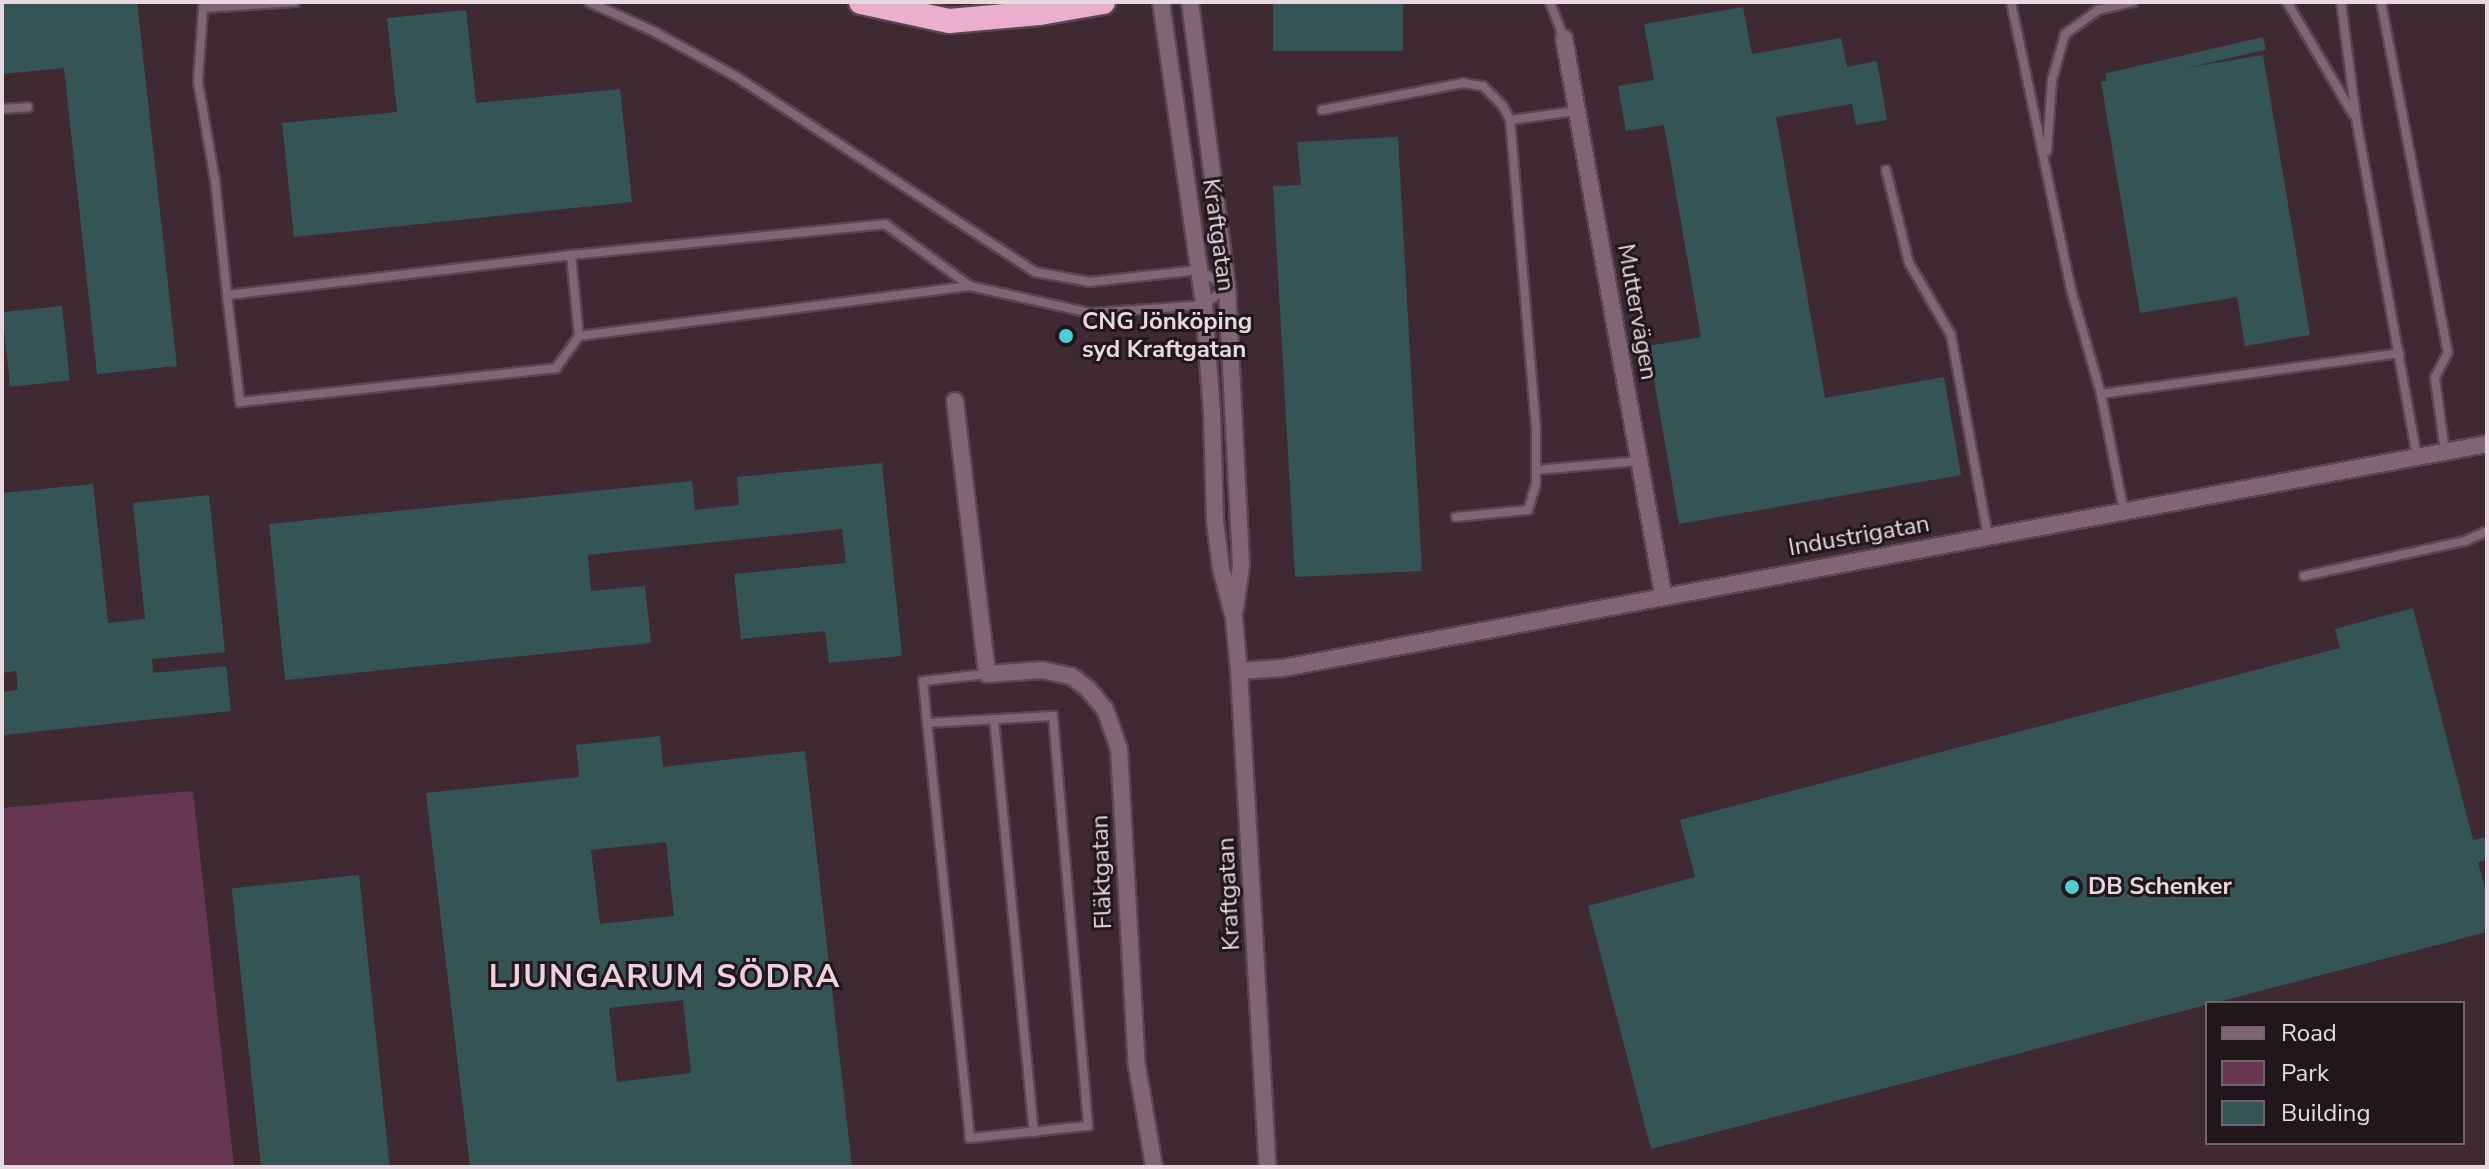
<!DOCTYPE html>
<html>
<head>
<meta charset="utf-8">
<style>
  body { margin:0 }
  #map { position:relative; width:2489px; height:1169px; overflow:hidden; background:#3f2a34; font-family:"Nunito Sans",sans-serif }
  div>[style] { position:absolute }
  .green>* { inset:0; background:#673751 }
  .building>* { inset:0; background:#355455; transform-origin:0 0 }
  .roads { filter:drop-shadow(2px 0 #5a4650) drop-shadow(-2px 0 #5a4650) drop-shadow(0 2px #5a4650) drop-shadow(0 -2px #5a4650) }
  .service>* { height:8px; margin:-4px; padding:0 4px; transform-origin:4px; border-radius:4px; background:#7f6672 }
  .minor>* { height:16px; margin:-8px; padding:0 8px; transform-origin:8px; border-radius:8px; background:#7f6672 }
  .tertiary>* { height:16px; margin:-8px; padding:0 8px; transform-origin:8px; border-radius:8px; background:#7f6672 }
  .motorway>* { height:24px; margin:-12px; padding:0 12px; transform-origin:12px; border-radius:12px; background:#ebaecc }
  .dots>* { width:22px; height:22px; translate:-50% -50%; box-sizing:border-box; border:4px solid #20161b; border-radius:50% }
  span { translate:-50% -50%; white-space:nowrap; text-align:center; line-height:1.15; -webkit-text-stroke:6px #20161b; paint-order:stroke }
  .street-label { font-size:24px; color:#e8d9e0 }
  .poi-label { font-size:24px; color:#e8d9e0; font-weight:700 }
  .left { translate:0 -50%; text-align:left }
  .district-label { font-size:32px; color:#edd1de; font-weight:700; letter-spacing:2px }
  .frame { position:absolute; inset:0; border:4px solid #e8d9e0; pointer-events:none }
  .legend { position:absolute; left:2205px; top:1001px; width:260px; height:144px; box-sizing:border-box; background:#20161b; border:2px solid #70646a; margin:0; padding:10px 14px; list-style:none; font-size:24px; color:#e8d9e0 }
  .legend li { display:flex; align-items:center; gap:16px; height:40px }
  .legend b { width:40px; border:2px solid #70646a }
</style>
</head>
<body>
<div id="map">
  <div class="green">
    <div style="clip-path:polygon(193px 791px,234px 1167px,2px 1167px,2px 808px)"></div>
  </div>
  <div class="building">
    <div style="clip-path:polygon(2px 2px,137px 2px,177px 366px,97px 374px,64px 68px,2px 74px)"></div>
    <div style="left:1273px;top:2px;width:130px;height:49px"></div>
    <div style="clip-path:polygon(1743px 7px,1752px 54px,1841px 38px,1847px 67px,1877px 61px,1887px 120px,1856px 125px,1852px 104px,1776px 117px,1825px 398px,1944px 377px,1961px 475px,1679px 524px,1648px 346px,1701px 337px,1664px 125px,1626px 131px,1618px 86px,1654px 80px,1644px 24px)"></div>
    <div style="clip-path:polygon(466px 10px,476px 103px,620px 89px,632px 202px,294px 237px,282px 123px,397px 112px,387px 18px)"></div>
    <div style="left:2263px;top:37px;width:13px;height:162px;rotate:77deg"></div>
    <div style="clip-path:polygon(2263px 55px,2310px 335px,2245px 346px,2237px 297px,2140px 313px,2101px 82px)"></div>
    <div style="clip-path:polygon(1398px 137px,1422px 571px,1295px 577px,1273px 186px,1301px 185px,1297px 142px)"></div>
    <div style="left:62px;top:306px;width:75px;height:60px;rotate:84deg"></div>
    <div style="clip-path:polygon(882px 463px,902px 656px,829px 663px,825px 631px,741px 639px,734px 574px,846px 563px,842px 529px,588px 555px,591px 591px,645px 586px,651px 643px,285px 680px,269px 524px,692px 481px,695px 510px,739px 505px,737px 477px)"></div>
    <div style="clip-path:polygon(93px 484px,108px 623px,145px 619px,133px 503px,209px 495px,225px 652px,152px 659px,153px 673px,226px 666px,231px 711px,4px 735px,2px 692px,18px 690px,16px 671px,2px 673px,2px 493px)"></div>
    <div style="clip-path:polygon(2413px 608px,2473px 840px,2487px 837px,2487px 860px,2478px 862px,2487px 896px,2487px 932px,1651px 1149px,1588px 906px,1695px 877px,1680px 820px,2340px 648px,2335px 629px)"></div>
    <div style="clip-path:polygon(evenodd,660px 736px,663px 767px,805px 751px,852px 1167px,470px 1167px,426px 793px,579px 777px,576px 745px,660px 736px,666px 842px,674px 916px,600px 924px,591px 850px,666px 842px,660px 736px,683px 1000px,691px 1073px,617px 1082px,609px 1008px,683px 1000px)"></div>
    <div style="left:359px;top:875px;width:294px;height:128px;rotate:84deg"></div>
  </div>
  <div class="roads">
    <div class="service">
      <div style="left:295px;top:2px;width:92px;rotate:176.3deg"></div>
      <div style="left:203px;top:8px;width:74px;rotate:93.9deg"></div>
      <div style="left:198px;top:82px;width:99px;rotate:80.2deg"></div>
      <div style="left:215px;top:180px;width:116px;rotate:84deg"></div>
      <div style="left:227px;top:295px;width:346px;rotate:-6.6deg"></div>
      <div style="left:571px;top:255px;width:316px;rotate:-5.6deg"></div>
      <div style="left:885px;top:224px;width:105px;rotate:36.1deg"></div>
      <div style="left:970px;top:286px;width:124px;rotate:12.6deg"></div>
      <div style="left:1091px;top:313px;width:113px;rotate:-4deg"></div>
      <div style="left:1204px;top:305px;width:29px;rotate:-38deg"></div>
      <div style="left:1227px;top:287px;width:33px;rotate:-149deg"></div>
      <div style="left:1199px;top:270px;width:110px;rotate:173.7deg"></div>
      <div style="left:1090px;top:282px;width:56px;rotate:-169.7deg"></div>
      <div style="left:1035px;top:272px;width:358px;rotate:-146.8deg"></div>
      <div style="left:735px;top:76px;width:91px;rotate:-151.2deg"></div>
      <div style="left:655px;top:32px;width:72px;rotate:-155.6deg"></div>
      <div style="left:1550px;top:2px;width:39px;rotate:69deg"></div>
      <div style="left:2011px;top:2px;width:297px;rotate:78.2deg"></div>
      <div style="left:2072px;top:293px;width:105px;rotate:74deg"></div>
      <div style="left:2101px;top:394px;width:120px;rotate:79deg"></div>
      <div style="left:2287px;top:2px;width:130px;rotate:59.5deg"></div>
      <div style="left:2341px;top:2px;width:117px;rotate:82.6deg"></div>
      <div style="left:2356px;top:118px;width:344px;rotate:79.8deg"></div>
      <div style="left:2381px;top:2px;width:356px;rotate:79.2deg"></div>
      <div style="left:2448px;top:352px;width:29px;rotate:117deg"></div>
      <div style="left:2435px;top:378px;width:75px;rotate:82.3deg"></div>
      <div style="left:2px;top:109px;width:26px;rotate:-4deg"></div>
      <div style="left:1322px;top:110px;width:144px;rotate:-10.8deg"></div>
      <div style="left:1463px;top:83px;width:20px;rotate:9deg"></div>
      <div style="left:1483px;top:86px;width:28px;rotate:45deg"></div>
      <div style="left:1503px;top:106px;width:16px;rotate:63deg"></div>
      <div style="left:1510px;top:120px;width:68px;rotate:-7.7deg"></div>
      <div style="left:2047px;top:151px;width:71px;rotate:-86deg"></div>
      <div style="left:2052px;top:80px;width:48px;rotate:-74.2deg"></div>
      <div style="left:2065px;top:34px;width:41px;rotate:-36deg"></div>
      <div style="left:2098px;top:10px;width:36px;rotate:-13deg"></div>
      <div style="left:1886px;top:170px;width:96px;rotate:76.1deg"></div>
      <div style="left:1909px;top:263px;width:83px;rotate:59.7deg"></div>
      <div style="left:1951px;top:335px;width:205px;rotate:79.6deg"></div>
      <div style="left:571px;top:255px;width:81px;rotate:84.4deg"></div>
      <div style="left:227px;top:295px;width:108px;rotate:83.1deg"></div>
      <div style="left:240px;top:402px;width:318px;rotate:-6.1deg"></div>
      <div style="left:556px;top:368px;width:39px;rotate:-54deg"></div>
      <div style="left:579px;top:336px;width:394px;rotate:-7.3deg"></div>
      <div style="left:2101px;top:394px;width:301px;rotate:-7.8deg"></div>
      <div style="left:1536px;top:470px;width:103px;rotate:-5deg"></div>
      <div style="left:1456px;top:517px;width:72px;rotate:-5.6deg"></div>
      <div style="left:1528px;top:510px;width:27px;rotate:-73deg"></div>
      <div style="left:1536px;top:484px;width:56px;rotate:-90deg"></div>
      <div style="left:1536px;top:428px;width:309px;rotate:-94.8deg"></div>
      <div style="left:2304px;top:576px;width:165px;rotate:-12.3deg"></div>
      <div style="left:2465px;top:541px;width:24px;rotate:-24deg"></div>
      <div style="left:994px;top:719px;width:415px;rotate:84.5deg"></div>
      <div style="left:927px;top:723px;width:126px;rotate:-3.2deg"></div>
      <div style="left:1053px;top:716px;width:411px;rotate:85.1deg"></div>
      <div style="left:1088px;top:1126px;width:119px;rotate:174.2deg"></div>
      <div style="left:970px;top:1138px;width:417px;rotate:-95.9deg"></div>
      <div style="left:927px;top:723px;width:42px;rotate:-95.4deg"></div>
      <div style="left:923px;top:681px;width:64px;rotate:-6.2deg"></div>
    </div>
    <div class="minor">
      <div style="left:1564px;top:38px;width:565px;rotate:79.9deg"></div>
      <div style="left:955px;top:401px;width:275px;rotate:83.3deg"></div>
      <div style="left:987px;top:674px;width:55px;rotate:-4.2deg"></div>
      <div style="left:1042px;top:670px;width:30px;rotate:12deg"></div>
      <div style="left:1071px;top:676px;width:21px;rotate:37deg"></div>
      <div style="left:1088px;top:689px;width:26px;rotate:50deg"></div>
      <div style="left:1105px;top:709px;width:42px;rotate:70.7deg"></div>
      <div style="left:1119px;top:749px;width:318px;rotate:86.8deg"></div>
      <div style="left:1137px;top:1066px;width:102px;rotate:80.4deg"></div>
    </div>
    <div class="tertiary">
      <div style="left:1161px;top:2px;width:306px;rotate:81.9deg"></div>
      <div style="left:1204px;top:305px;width:109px;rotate:85.8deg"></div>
      <div style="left:1212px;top:414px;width:107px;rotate:88.4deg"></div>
      <div style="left:1215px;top:521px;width:48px;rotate:82.9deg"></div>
      <div style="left:1221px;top:569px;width:51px;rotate:75.1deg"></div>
      <div style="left:1234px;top:618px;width:53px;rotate:84.6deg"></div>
      <div style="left:1239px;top:671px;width:497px;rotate:86.7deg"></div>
      <div style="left:1190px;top:2px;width:287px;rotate:82.6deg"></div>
      <div style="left:1227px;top:287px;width:279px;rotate:87.1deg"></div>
      <div style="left:1241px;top:566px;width:43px;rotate:97.9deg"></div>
      <div style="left:1239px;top:671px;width:44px;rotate:-3.9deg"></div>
      <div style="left:1283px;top:668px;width:1225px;rotate:-10.54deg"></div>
    </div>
    <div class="motorway">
      <div style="left:861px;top:2px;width:90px;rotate:12.2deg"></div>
      <div style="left:949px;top:21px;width:91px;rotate:-5deg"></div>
      <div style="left:1040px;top:13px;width:64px;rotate:-9.9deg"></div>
    </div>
  </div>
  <div class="dots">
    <div style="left:1066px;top:336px;background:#51ccd2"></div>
    <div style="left:2072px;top:887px;background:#51ccd2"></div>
  </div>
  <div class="street-label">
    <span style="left:1218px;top:235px;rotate:82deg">Kraftgatan</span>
    <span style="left:1637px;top:312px;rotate:80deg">Muttervägen</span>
    <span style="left:1859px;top:536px;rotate:-10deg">Industrigatan</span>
    <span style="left:1102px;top:872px;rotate:-92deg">Fläktgatan</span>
    <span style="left:1229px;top:894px;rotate:-93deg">Kraftgatan</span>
  </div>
  <div class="poi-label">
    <span class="left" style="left:1082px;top:336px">CNG Jönköping<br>syd Kraftgatan</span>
    <span class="left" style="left:2088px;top:887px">DB Schenker</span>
  </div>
  <div class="district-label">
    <span style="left:665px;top:977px">LJUNGARUM SÖDRA</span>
  </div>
  <div class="frame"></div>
  <ul class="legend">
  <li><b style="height:10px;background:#7f6672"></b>Road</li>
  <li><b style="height:22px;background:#673751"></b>Park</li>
  <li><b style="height:22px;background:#355455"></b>Building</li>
  </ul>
</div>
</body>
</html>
